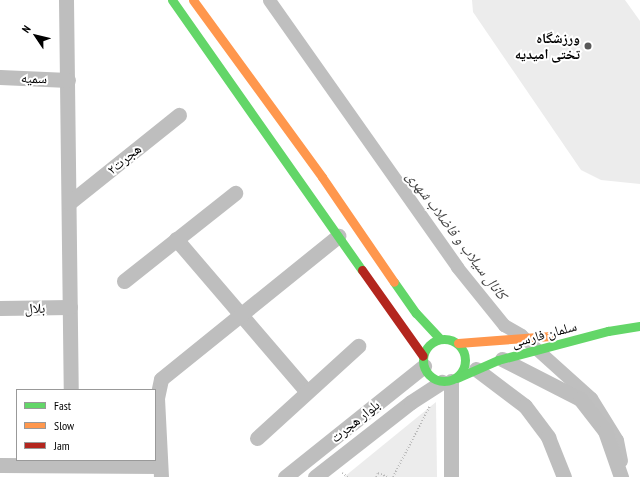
<!DOCTYPE html>
<html>
<head>
<meta charset="utf-8">
<style>
  body { margin:0 }
  #map { position:relative; width:640px; height:477px; overflow:hidden; background:#fff; font-family:"PT Sans Narrow","Noto Naskh Arabic",sans-serif }
  div>[style] { position:absolute }
  .green>* { inset:0; background:#ececec }
  .canal>* { height:13px; margin:-6.5px; padding:0 6.5px; transform-origin:6.5px; border-radius:6.5px; background:#bfbfbf }
  .path>* { height:2px; margin-top:-1px; transform-origin:0; background:repeating-linear-gradient(90deg,#b9b9b9 0 1px,transparent 0 3px) }
  .street>* { height:15px; margin:-7.5px; padding:0 7.5px; transform-origin:7.5px; border-radius:7.5px; background:#bebebe }
  .fast>* { height:9px; margin:-4.5px; padding:0 4.5px; transform-origin:4.5px; border-radius:4.5px; background:#63d668 }
  .fast>.ring { margin:-4.5px; padding:0; box-sizing:content-box; background:none; border:9px solid #63d668; border-radius:50% }
  .slow>* { height:9px; margin:-4.5px; padding:0 4.5px; transform-origin:4.5px; border-radius:4.5px; background:#ff974d }
  .jam>* { height:9px; margin:-4.5px; padding:0 4.5px; transform-origin:4.5px; border-radius:4.5px; background:#b3261e }
  .dots>* { width:11px; height:11px; translate:-50% -50%; box-sizing:border-box; border:2px solid #fff; border-radius:50% }
  span { translate:-50% -50%; white-space:nowrap; text-align:center; line-height:1.15; -webkit-text-stroke:4px #fff; paint-order:stroke }
  .poi-label { font-size:14px; color:#000; font-weight:700 }
  .right { translate:-100% -50%; text-align:right }
  .street-label { font-size:14px; color:#000 }
  .water-label { font-size:15px; color:#444; font-style:italic }
  .legend { position:absolute; left:16px; top:389px; width:140px; height:72px; box-sizing:border-box; background:#fff; border:1px solid #999; margin:0; padding:5px 7px; list-style:none; font-size:12px; color:#000 }
  .legend li { display:flex; align-items:center; gap:8px; height:20px }
  .legend b { width:20px; border:1px solid #999 }
  .north { position:absolute; left:16px; top:16px; width:40px; height:40px; -webkit-text-stroke:3px #fff; paint-order:stroke; rotate:305deg; font-size:11px; font-weight:700; line-height:16px; text-align:center; color:#000 }
  .north::after { content:''; display:block; margin:auto; width:14px; height:18px; background:#000; clip-path:polygon(50% 0,100% 100%,50% 72%,0 100%) }
</style>
</head>
<body>
<div id="map">
  <div class="green">
    <div style="clip-path:polygon(472px 0,625px 0,640px 21px,640px 184px,601px 180px,581px 170px,473px 12px)"></div>
    <div style="clip-path:polygon(436px 402px,437px 477px,344px 477px)"></div>
  </div>
  <div class="canal">
    <div style="left:269px;top:0;width:327px;rotate:54.8deg"></div>
    <div style="left:457px;top:267px;width:75px;rotate:51deg"></div>
    <div style="left:504px;top:325px;width:20px;rotate:30deg"></div>
    <div style="left:521px;top:335px;width:94px;rotate:42deg"></div>
    <div style="left:591px;top:398px;width:49px;rotate:58.2deg"></div>
    <div style="left:617px;top:440px;width:21px;rotate:79deg"></div>
  </div>
  <div class="path">
    <div style="left:342px;top:473px;width:7px;rotate:34deg"></div>
    <div style="left:376px;top:477px;width:4px;rotate:-63deg"></div>
    <div style="left:378px;top:473px;width:11px;rotate:22deg"></div>
    <div style="left:393px;top:477px;width:80px;rotate:-62.5deg"></div>
  </div>
  <div class="street">
    <div style="left:66px;top:0;width:390px;rotate:89.3deg"></div>
    <div style="left:0;top:77px;width:68px;rotate:2.5deg"></div>
    <div style="left:69px;top:203px;width:141px;rotate:-38.7deg"></div>
    <div style="left:176px;top:239px;width:201px;rotate:49.4deg"></div>
    <div style="left:124px;top:281px;width:142px;rotate:-38.4deg"></div>
    <div style="left:0;top:308px;width:70px;rotate:-0.8deg"></div>
    <div style="left:502px;top:359px;width:88px;rotate:27.1deg"></div>
    <div style="left:580px;top:399px;width:41px;rotate:52deg"></div>
    <div style="left:605px;top:431px;width:49px;rotate:70.8deg"></div>
    <div style="left:476px;top:369px;width:61px;rotate:37.1deg"></div>
    <div style="left:525px;top:406px;width:39px;rotate:53deg"></div>
    <div style="left:548px;top:437px;width:43px;rotate:68.2deg"></div>
    <div style="left:257px;top:438px;width:137px;rotate:-42.3deg"></div>
    <div style="left:0;top:465px;width:160px;rotate:0.4deg"></div>
    <div style="left:161px;top:477px;width:79px;rotate:-92.9deg"></div>
    <div style="left:157px;top:398px;width:19px;rotate:-78deg"></div>
    <div style="left:161px;top:379px;width:228px;rotate:-38.9deg"></div>
    <div style="left:285px;top:477px;width:178px;rotate:-38.6deg"></div>
    <div style="left:315px;top:477px;width:122px;rotate:-38deg"></div>
    <div style="left:411px;top:402px;width:37px;rotate:-33deg"></div>
    <div style="left:451px;top:477px;width:96px;rotate:-90deg"></div>
  </div>
  <div class="fast">
    <div style="left:172px;top:0;width:330px;rotate:54.9deg"></div>
    <div style="left:394px;top:282px;width:38px;rotate:55deg"></div>
    <div style="left:416px;top:313px;width:35px;rotate:47deg"></div>
    <div class="ring" style="left:423px;top:339px;width:33px;height:33px"></div>
    <div style="left:457px;top:378px;width:45px;rotate:-23.7deg"></div>
    <div style="left:498px;top:360px;width:114px;rotate:-14.8deg"></div>
    <div style="left:608px;top:331px;width:32px;rotate:-9deg"></div>
  </div>
  <div class="slow">
    <div style="left:193px;top:0;width:219px;rotate:53.9deg"></div>
    <div style="left:322px;top:177px;width:127px;rotate:55.6deg"></div>
    <div style="left:458px;top:343px;width:93px;rotate:-4.3deg"></div>
  </div>
  <div class="jam">
    <div style="left:362px;top:270px;width:105px;rotate:54.7deg"></div>
  </div>
  <div class="dots">
    <div style="left:588px;top:46px;background:#595959"></div>
  </div>
  <div class="poi-label">
    <span class="right" style="left:580px;top:46px">ورزشگاه<br>تختی امیدیه</span>
  </div>
  <div class="street-label">
    <span style="left:34px;top:78px;rotate:2deg">سمیه</span>
    <span style="left:124px;top:159px;rotate:-39deg">هجرت۲</span>
    <span style="left:35px;top:308px;rotate:-1deg">بلال</span>
    <span style="left:544px;top:334px;rotate:-15deg">سلمان فارسی</span>
    <span style="left:355px;top:421px;rotate:-39deg">بلوار هجرت</span>
  </div>
  <div class="water-label">
    <span style="left:457px;top:235px;rotate:53deg">کانال سیلاب و فاضلاب شهری</span>
  </div>
  <ul class="legend">
  <li><b style="height:5px;background:#63d668"></b>Fast</li>
  <li><b style="height:5px;background:#ff974d"></b>Slow</li>
  <li><b style="height:5px;background:#b3261e"></b>Jam</li>
  </ul>
  <div class="north">N</div>
</div>
</body>
</html>
